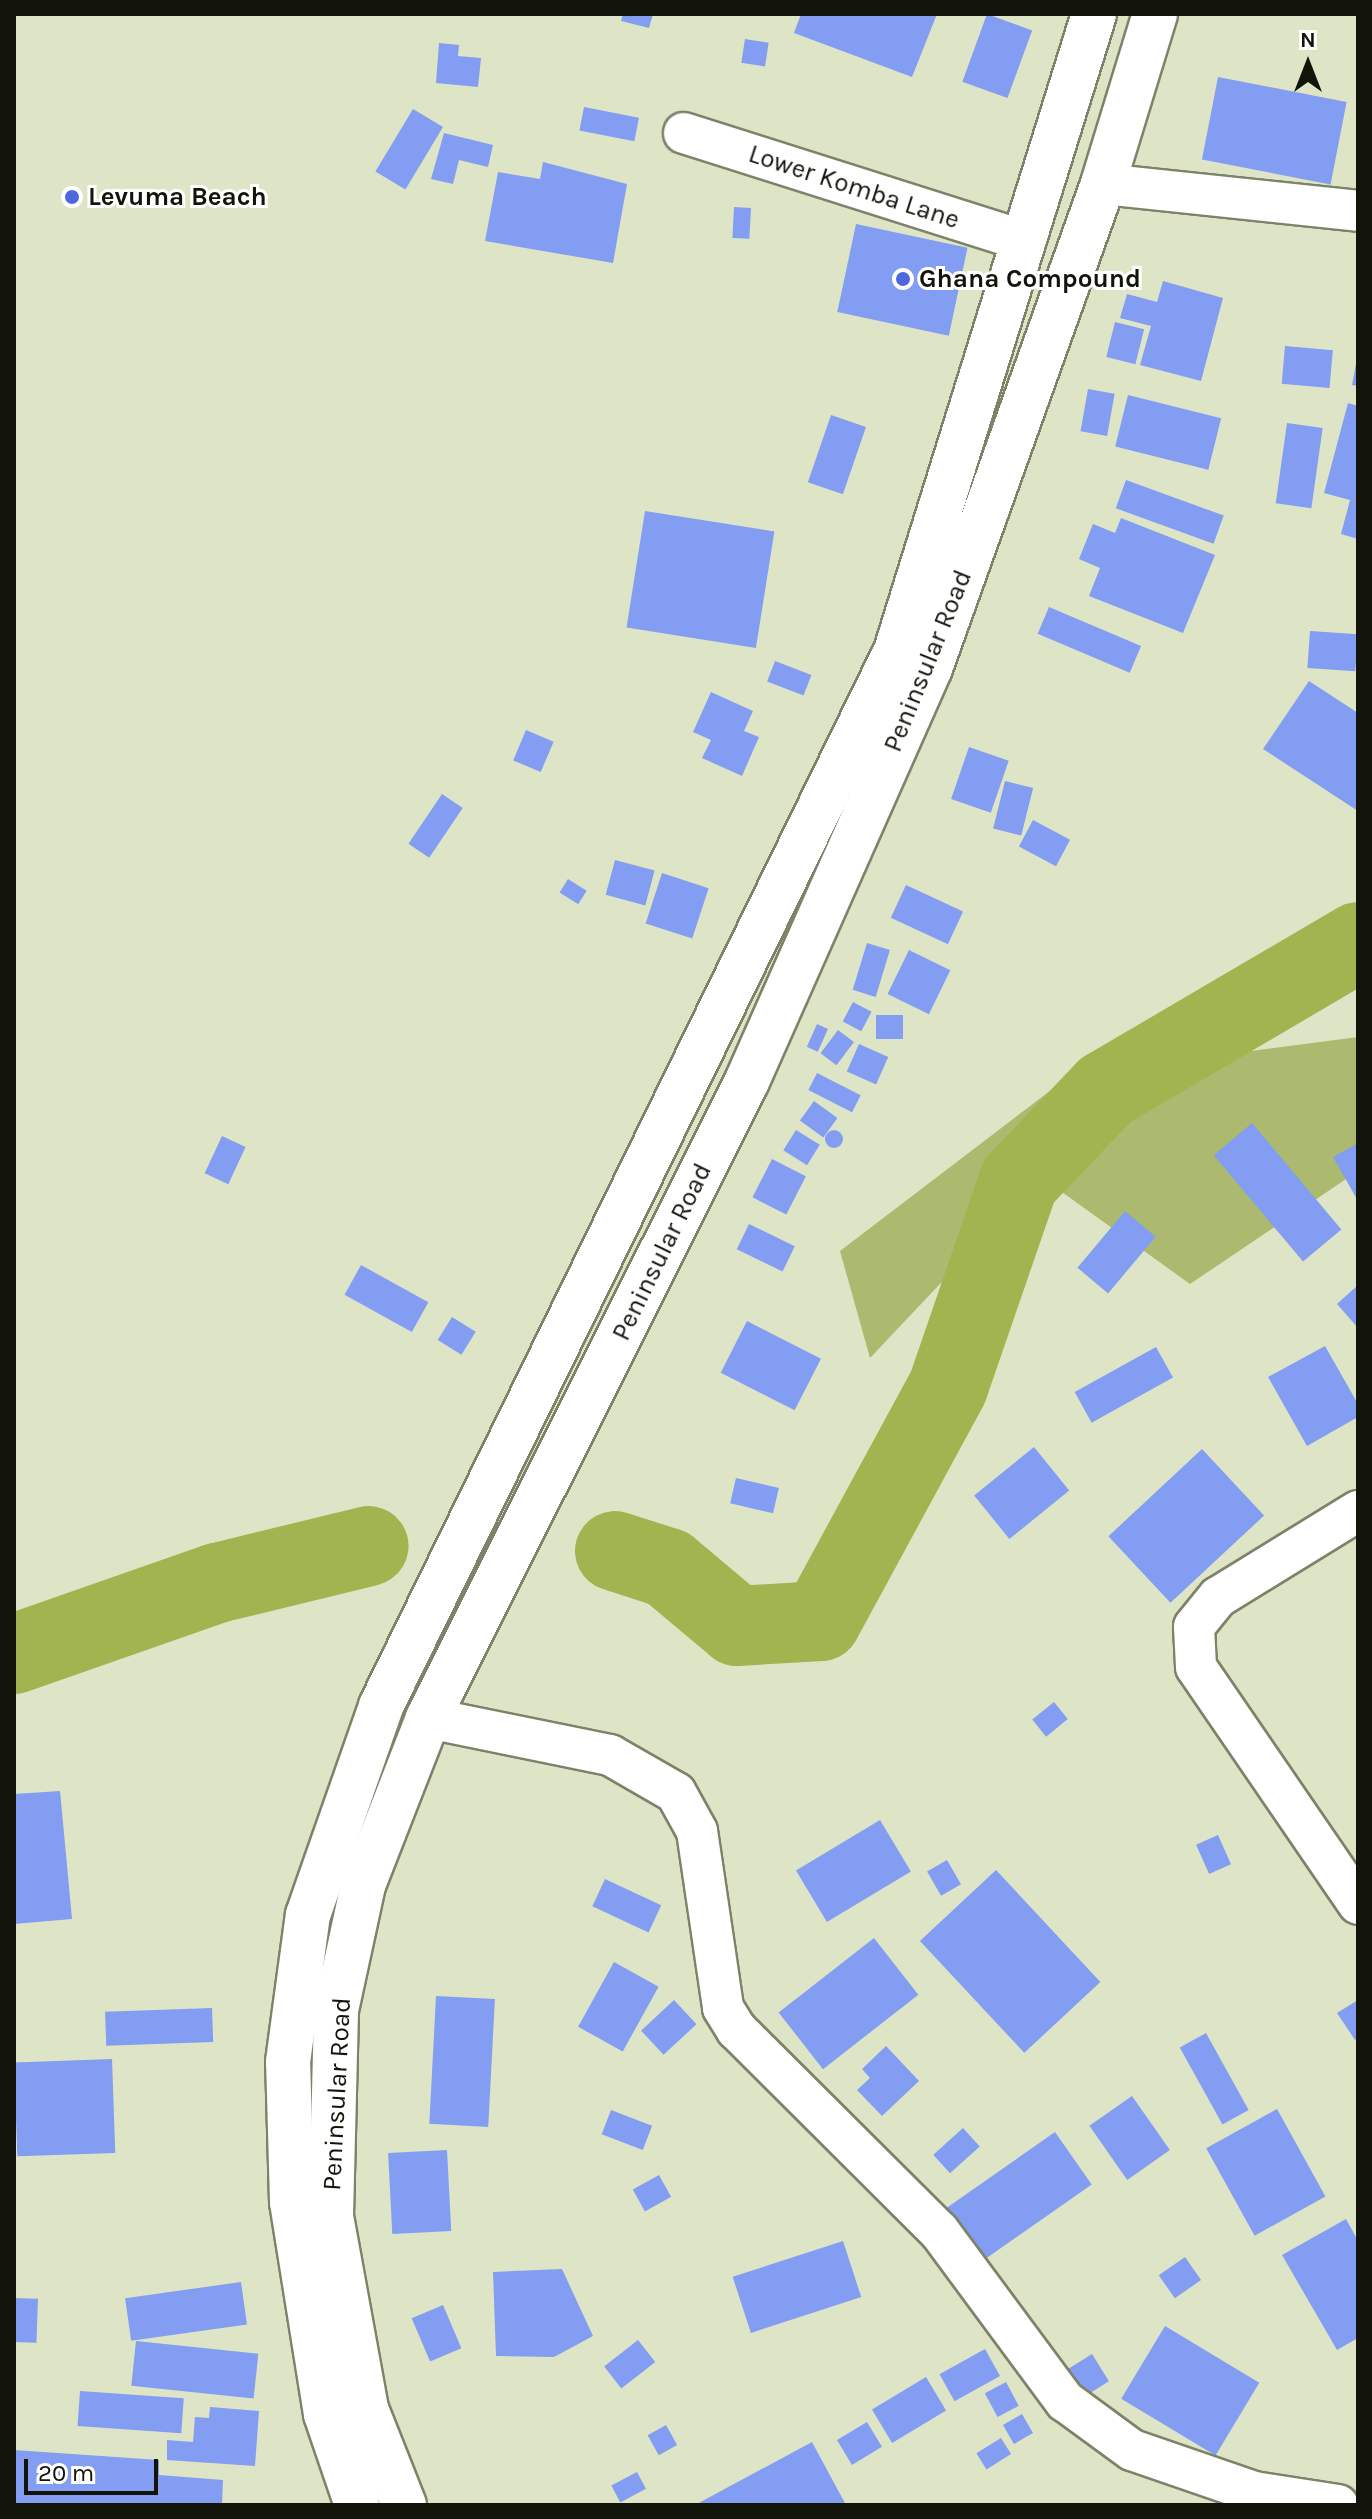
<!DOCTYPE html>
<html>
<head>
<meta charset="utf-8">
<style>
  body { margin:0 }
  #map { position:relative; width:1372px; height:2519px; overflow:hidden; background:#dee5c7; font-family:Karla,sans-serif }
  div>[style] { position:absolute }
  .green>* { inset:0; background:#acba70 }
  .river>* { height:80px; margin:-40px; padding:0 40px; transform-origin:40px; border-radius:40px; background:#a2b44f }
  .building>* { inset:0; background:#829df1; transform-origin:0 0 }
  .round { border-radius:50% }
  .roads { filter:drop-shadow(2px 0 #7d8368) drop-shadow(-2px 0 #7d8368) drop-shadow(0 2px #7d8368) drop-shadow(0 -2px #7d8368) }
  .minor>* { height:40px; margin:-20px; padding:0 20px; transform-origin:20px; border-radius:20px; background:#fff }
  .primary>* { height:44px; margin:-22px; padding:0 22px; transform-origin:22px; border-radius:22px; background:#fff }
  .dots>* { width:22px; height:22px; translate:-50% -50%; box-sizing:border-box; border:4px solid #fff; border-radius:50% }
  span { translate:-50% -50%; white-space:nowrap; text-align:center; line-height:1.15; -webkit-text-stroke:6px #fff; paint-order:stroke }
  .street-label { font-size:26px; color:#12140a }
  .poi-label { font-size:26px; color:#12140a; font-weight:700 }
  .left { translate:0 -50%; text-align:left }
  .frame { position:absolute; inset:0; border:16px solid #12140a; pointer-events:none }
  .north { position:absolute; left:1268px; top:24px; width:80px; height:80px; -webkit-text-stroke:6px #fff; paint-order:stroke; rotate:0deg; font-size:22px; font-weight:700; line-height:32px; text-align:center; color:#12140a }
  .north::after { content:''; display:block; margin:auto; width:28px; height:36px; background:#12140a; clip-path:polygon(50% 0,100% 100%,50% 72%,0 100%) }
  .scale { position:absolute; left:24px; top:2459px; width:134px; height:36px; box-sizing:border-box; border:4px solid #12140a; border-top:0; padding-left:10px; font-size:24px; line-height:28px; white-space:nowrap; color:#12140a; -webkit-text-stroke:6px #fff; paint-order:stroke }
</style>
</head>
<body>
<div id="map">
  <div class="green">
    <div style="clip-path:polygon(1358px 1037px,1358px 1171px,1190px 1284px,1041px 1177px,870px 1358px,840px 1251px,1072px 1074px)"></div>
  </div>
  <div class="river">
    <div style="left:615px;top:1551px;width:56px;rotate:17.8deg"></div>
    <div style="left:668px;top:1568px;width:90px;rotate:40deg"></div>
    <div style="left:737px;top:1626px;width:84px;rotate:-3.4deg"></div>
    <div style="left:821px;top:1621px;width:266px;rotate:-61.5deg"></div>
    <div style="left:948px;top:1387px;width:218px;rotate:-71deg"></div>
    <div style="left:1019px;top:1181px;width:126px;rotate:-46.3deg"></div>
    <div style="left:1106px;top:1090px;width:292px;rotate:-30.4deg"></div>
    <div style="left:14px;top:1654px;width:215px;rotate:-19.3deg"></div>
    <div style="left:217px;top:1583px;width:156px;rotate:-13.7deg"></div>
  </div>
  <div class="building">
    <div style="clip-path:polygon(623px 14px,653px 14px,649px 28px,621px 21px)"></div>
    <div style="clip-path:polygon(801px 14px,937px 14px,912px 77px,794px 33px)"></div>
    <div style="left:987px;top:14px;width:48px;height:72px;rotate:20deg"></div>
    <div style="left:745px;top:39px;width:24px;height:24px;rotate:9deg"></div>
    <div style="clip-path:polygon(439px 43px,459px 45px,458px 56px,481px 58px,478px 87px,436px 83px)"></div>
    <div style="left:1218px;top:77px;width:131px;height:84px;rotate:11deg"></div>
    <div style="left:584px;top:107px;width:56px;height:24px;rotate:11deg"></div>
    <div style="left:413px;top:109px;width:35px;height:73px;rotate:31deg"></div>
    <div style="clip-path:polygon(444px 133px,493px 145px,488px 167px,459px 160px,453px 184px,431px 179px)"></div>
    <div style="clip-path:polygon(543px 162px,627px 184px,613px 263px,485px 241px,498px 172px,540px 179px)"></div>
    <div style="left:734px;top:207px;width:17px;height:31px;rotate:3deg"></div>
    <div style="left:856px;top:224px;width:114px;height:90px;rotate:12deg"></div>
    <div style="clip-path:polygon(1163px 281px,1223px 298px,1201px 381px,1140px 365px,1151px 326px,1120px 318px,1127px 294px,1157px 302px)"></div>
    <div style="left:1115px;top:322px;width:30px;height:36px;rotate:14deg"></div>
    <div style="left:1285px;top:346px;width:48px;height:38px;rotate:5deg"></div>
    <div style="clip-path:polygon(1358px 353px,1358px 386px,1352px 385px)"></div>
    <div style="left:1088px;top:389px;width:27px;height:43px;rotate:10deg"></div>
    <div style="left:1128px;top:395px;width:96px;height:53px;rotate:14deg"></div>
    <div style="clip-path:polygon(1348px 403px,1358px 406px,1358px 539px,1341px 534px,1350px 500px,1324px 493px)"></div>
    <div style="left:831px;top:415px;width:37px;height:71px;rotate:19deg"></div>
    <div style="left:1287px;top:423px;width:36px;height:81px;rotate:8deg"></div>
    <div style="left:1126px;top:480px;width:104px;height:30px;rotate:20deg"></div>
    <div style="left:645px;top:511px;width:131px;height:118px;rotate:9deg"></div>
    <div style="clip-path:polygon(1121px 518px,1215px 555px,1183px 633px,1089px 596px,1100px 568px,1079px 559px,1093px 524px,1115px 533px)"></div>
    <div style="left:1049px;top:607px;width:100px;height:29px;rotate:23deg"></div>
    <div style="left:1310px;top:631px;width:48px;height:37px;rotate:4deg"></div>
    <div style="left:775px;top:661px;width:39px;height:22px;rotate:21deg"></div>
    <div style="clip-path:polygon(1309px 681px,1358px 713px,1358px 811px,1263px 749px)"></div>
    <div style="clip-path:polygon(711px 692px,753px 711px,744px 731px,759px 737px,742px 776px,702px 758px,711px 740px,693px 732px)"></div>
    <div style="left:526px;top:730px;width:30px;height:33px;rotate:23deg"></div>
    <div style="left:969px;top:747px;width:42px;height:55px;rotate:19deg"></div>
    <div style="left:1005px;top:781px;width:29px;height:49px;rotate:14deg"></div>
    <div style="left:442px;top:794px;width:25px;height:60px;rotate:34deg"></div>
    <div style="left:1033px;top:820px;width:42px;height:30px;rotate:28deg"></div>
    <div style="left:615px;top:860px;width:41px;height:36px;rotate:15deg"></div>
    <div style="left:662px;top:873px;width:49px;height:53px;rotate:18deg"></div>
    <div style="left:568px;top:879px;width:22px;height:16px;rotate:32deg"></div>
    <div style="left:906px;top:885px;width:63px;height:36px;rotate:25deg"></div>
    <div style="left:867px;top:943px;width:24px;height:49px;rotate:17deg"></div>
    <div style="left:909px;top:950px;width:46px;height:49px;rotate:26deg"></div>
    <div style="left:853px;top:1002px;width:21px;height:22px;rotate:28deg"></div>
    <div style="left:876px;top:1015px;width:27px;height:24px"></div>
    <div style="left:817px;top:1024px;width:12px;height:25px;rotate:24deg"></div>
    <div style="left:838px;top:1030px;width:20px;height:29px;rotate:37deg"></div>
    <div style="left:859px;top:1044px;width:32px;height:30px;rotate:24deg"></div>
    <div style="left:817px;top:1073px;width:49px;height:19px;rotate:27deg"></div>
    <div style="left:814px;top:1101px;width:29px;height:24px;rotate:36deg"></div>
    <div style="left:1252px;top:1123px;width:139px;height:50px;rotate:50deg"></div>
    <div style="left:796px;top:1130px;width:28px;height:24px;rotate:32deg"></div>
    <div class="round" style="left:825px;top:1130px;width:18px;height:18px"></div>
    <div style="left:222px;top:1136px;width:26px;height:41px;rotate:25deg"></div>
    <div style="clip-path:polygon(1358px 1143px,1358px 1201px,1333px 1157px)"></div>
    <div style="left:772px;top:1159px;width:38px;height:43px;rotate:27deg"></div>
    <div style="left:1125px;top:1211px;width:40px;height:74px;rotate:40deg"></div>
    <div style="left:749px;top:1224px;width:51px;height:28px;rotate:26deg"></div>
    <div style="left:361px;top:1265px;width:77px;height:34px;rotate:29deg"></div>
    <div style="clip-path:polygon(1358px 1285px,1358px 1328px,1337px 1304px)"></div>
    <div style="left:452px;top:1317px;width:28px;height:27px;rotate:32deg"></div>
    <div style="left:747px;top:1321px;width:83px;height:58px;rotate:27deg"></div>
    <div style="clip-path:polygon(1325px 1346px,1358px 1404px,1358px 1417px,1307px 1446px,1268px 1377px)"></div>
    <div style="left:1156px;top:1347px;width:35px;height:93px;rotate:61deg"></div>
    <div style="left:1034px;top:1447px;width:56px;height:77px;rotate:51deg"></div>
    <div style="left:1202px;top:1449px;width:91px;height:128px;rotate:47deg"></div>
    <div style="left:736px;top:1478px;width:44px;height:26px;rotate:13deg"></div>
    <div style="left:1054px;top:1702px;width:22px;height:28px;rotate:51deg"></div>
    <div style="clip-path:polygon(60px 1791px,72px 1919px,14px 1924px,14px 1794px)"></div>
    <div style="left:880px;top:1820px;width:60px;height:98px;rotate:59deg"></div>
    <div style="left:1218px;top:1835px;width:32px;height:24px;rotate:66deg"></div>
    <div style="left:947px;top:1860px;width:28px;height:23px;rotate:60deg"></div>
    <div style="left:996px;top:1870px;width:153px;height:104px;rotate:47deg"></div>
    <div style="left:605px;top:1879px;width:62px;height:30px;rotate:25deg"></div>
    <div style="left:874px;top:1938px;width:72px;height:121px;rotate:52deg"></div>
    <div style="left:614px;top:1962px;width:51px;height:74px;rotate:29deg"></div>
    <div style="left:436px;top:1996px;width:59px;height:128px;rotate:3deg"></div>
    <div style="left:674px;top:2000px;width:33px;height:45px;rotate:47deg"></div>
    <div style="clip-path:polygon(1358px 2000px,1358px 2038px,1355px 2040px,1337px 2013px)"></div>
    <div style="left:212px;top:2008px;width:34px;height:107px;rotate:88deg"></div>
    <div style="left:1206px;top:2033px;width:88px;height:30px;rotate:61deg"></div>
    <div style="clip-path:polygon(886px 2046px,919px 2081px,882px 2116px,857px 2090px,870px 2078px,862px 2069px)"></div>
    <div style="left:112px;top:2059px;width:94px;height:98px;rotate:88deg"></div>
    <div style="left:1132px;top:2096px;width:66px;height:52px;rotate:55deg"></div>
    <div style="left:1277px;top:2109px;width:100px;height:81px;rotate:61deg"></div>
    <div style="left:611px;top:2110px;width:44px;height:26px;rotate:21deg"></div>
    <div style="left:963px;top:2128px;width:25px;height:40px;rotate:48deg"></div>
    <div style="left:1055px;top:2132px;width:64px;height:136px;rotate:55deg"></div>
    <div style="left:447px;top:2150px;width:81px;height:59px;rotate:87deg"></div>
    <div style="left:659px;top:2175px;width:25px;height:30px;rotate:61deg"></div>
    <div style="clip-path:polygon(1346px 2219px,1358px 2241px,1358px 2338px,1337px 2350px,1282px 2255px)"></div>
    <div style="left:843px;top:2241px;width:59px;height:116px;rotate:72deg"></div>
    <div style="left:1185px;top:2257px;width:28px;height:32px;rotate:55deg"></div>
    <div style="clip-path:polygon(562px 2269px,593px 2336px,554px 2357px,496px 2356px,493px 2272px)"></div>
    <div style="left:241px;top:2282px;width:43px;height:117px;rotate:82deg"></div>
    <div style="left:14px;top:2298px;width:24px;height:44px;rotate:2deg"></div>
    <div style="left:443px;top:2305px;width:47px;height:34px;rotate:67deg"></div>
    <div style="left:1165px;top:2326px;width:110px;height:85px;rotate:31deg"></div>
    <div style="left:638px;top:2340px;width:28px;height:43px;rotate:52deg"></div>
    <div style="left:136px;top:2341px;width:123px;height:45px;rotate:6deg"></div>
    <div style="left:985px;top:2349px;width:31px;height:52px;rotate:61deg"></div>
    <div style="left:1092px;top:2354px;width:32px;height:38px;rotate:58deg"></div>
    <div style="left:926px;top:2377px;width:39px;height:63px;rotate:59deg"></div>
    <div style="left:1006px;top:2382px;width:27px;height:24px;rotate:62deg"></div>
    <div style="left:80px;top:2391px;width:104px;height:35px;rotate:4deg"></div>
    <div style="clip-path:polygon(210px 2407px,259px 2411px,255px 2466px,167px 2460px,167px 2440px,193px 2442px,195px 2417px,209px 2418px)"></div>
    <div style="left:1022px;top:2414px;width:22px;height:22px;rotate:60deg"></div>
    <div style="left:867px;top:2422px;width:29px;height:35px;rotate:59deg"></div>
    <div style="left:666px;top:2425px;width:23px;height:21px;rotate:61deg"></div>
    <div style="left:1001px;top:2438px;width:19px;height:29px;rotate:58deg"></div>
    <div style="clip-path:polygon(812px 2442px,846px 2505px,695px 2505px)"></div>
    <div style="clip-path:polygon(14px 2450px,159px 2460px,159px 2475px,223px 2480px,222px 2505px,14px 2505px)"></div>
    <div style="left:637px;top:2472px;width:19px;height:29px;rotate:62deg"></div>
  </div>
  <div class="roads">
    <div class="minor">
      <div style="left:684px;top:133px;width:358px;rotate:17.6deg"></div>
      <div style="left:1103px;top:184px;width:256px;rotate:6deg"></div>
      <div style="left:1358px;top:1511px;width:164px;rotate:148.4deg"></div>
      <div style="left:1218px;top:1597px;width:38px;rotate:129deg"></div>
      <div style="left:1194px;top:1627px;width:40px;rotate:87.1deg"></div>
      <div style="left:1196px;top:1667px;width:287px;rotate:55.6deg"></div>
      <div style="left:428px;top:1718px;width:186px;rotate:11.5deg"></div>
      <div style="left:610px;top:1755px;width:76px;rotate:29.9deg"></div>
      <div style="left:676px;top:1793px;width:43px;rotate:61.1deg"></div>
      <div style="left:697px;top:1831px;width:179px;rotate:81.6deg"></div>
      <div style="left:723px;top:2008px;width:26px;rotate:58deg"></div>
      <div style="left:737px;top:2030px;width:285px;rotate:44.9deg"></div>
      <div style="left:939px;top:2231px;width:212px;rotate:53.5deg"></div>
      <div style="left:1065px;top:2401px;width:83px;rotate:36.2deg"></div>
      <div style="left:1132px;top:2450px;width:129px;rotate:19deg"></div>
      <div style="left:1254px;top:2492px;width:85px;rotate:8.8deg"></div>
    </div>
    <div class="primary">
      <div style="left:357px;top:2505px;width:96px;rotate:-108.8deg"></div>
      <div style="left:326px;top:2414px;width:215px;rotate:-99.1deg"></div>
      <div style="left:292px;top:2202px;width:140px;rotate:-91.6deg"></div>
      <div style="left:288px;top:2062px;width:148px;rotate:-82.3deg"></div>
      <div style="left:308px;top:1915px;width:221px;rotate:-70.7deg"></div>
      <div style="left:381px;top:1706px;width:1174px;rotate:-63.98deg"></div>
      <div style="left:896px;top:651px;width:667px;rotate:-72.73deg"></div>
      <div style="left:404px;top:2505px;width:103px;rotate:-111.6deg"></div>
      <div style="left:366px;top:2409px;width:196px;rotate:-100.3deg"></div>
      <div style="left:331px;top:2216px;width:206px;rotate:-88.6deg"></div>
      <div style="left:336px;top:2010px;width:128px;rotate:-77.8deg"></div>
      <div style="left:363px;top:1885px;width:179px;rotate:-68.7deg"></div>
      <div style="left:428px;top:1718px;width:712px;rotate:-63.4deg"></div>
      <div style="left:747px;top:1081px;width:452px;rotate:-66.1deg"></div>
      <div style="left:930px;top:668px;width:514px;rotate:-70.33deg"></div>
      <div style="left:1103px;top:184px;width:178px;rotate:-73deg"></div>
    </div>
  </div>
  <div class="dots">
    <div style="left:72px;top:197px;background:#4c68dc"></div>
    <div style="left:903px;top:279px;background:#4c68dc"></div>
  </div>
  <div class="street-label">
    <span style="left:854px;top:187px;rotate:18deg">Lower Komba Lane</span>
    <span style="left:928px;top:661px;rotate:-68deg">Peninsular Road</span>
    <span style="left:662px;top:1252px;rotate:-64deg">Peninsular Road</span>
    <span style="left:337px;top:2094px;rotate:-87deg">Peninsular Road</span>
  </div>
  <div class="poi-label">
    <span class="left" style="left:88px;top:197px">Levuma Beach</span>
    <span class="left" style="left:919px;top:279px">Ghana Compound</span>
  </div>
  <div class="frame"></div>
  <div class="north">N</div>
  <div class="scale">20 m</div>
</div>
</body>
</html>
